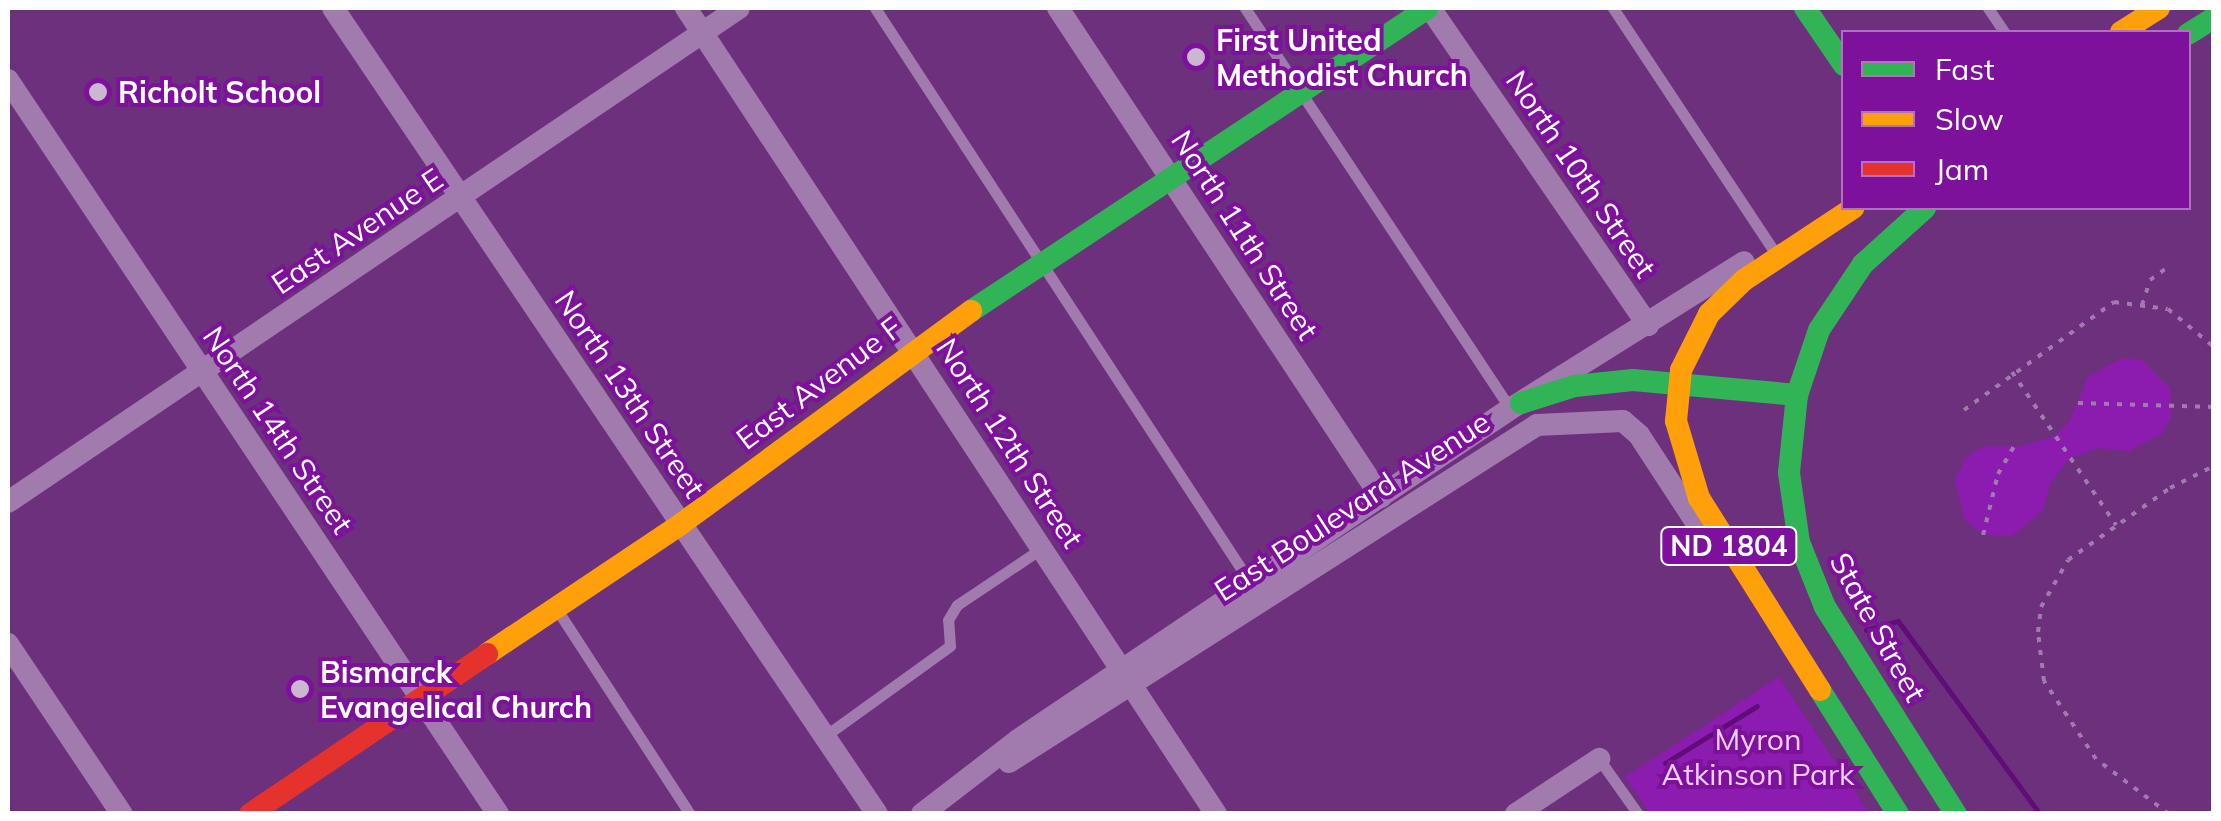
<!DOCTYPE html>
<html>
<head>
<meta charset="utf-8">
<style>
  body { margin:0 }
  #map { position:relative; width:2221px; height:821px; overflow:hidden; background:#6c307c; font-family:Mulish,sans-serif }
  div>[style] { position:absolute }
  .green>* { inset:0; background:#8c1caf }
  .stream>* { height:5px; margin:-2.5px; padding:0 2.5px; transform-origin:2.5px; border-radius:2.5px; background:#610d78 }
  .path>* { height:4px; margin-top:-2px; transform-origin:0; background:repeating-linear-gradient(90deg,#a27bae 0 5px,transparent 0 13px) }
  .lane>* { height:11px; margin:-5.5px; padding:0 5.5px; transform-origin:5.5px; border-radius:5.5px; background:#a27bae }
  .street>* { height:22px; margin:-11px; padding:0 11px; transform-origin:11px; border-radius:11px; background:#a27bae }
  .fast>* { height:22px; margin:-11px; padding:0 11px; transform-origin:11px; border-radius:11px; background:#30b455 }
  .slow>* { height:22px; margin:-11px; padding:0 11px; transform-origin:11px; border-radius:11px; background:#ff9f0a }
  .jam>* { height:22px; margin:-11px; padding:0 11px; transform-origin:11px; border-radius:11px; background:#e5322d }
  .dots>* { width:28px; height:28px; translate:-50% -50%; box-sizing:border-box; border:5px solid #7d119c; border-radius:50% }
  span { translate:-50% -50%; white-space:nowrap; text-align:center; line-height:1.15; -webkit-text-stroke:8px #7d119c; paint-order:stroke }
  .shield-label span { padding:2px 8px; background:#7d119c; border:2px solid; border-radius:8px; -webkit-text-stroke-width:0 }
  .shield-label { font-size:28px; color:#fff; font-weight:700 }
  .poi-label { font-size:30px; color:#fff; font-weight:700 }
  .left { translate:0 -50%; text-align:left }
  .street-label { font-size:30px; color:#fff }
  .park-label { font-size:30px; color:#f2cffe }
  .frame { position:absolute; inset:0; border:10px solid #fff; pointer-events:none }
  .legend { position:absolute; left:1841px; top:30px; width:350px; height:180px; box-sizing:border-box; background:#7d119c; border:2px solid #b170c4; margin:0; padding:12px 18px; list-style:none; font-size:30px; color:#fff }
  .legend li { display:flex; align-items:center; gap:20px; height:50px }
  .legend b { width:50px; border:2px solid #b170c4 }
</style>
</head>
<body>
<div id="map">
  <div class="green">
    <div style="clip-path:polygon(2122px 358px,2142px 360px,2170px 389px,2171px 418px,2162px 434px,2129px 451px,2098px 448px,2070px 458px,2050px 484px,2043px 510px,2012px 536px,1983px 535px,1965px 520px,1955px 479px,1966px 457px,1984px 446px,2022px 446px,2055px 436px,2069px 422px,2088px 377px)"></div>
    <div style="clip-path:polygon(1779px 677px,1869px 813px,1650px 813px,1625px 777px)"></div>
  </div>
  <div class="stream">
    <div style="left:1866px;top:630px;width:33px;rotate:-16deg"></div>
    <div style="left:1898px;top:621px;width:240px;rotate:53.7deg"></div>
    <div style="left:1665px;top:763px;width:108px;rotate:-31.8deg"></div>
  </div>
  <div class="path">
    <div style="left:2142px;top:305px;width:26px;rotate:-72deg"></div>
    <div style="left:2150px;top:280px;width:24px;rotate:-36deg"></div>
    <div style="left:2012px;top:372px;width:185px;rotate:55.8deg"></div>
    <div style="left:2078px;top:403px;width:136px;rotate:1.7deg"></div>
    <div style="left:1964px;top:410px;width:185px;rotate:-35.8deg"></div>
    <div style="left:2114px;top:302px;width:54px;rotate:7.4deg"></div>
    <div style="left:2168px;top:309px;width:60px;rotate:39.6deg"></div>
    <div style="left:1983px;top:535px;width:63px;rotate:-76.2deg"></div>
    <div style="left:1998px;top:474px;width:34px;rotate:-60deg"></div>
    <div style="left:2169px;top:814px;width:91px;rotate:-143deg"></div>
    <div style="left:2096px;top:759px;width:94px;rotate:-123.7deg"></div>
    <div style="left:2044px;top:681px;width:49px;rotate:-97deg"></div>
    <div style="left:2038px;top:632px;width:25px;rotate:-83deg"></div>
    <div style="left:2041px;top:607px;width:54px;rotate:-60.1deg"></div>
    <div style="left:2068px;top:560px;width:125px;rotate:-35.2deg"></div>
    <div style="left:2170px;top:488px;width:49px;rotate:-26.6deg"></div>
  </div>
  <div class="lane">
    <div style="left:875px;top:8px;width:688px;rotate:56.86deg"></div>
    <div style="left:1245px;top:8px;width:481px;rotate:56.5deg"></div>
    <div style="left:1613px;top:8px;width:294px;rotate:56.5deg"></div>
    <div style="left:1988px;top:8px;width:29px;rotate:56deg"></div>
    <div style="left:556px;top:608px;width:246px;rotate:57deg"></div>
    <div style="left:825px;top:736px;width:154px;rotate:-35.8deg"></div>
    <div style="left:950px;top:646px;width:26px;rotate:-94deg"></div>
    <div style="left:948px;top:620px;width:17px;rotate:-59deg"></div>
    <div style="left:957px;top:605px;width:102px;rotate:-33.8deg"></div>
    <div style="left:1599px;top:759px;width:67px;rotate:54.7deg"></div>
  </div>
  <div class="street">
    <div style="left:333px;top:8px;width:972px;rotate:55.98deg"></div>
    <div style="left:686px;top:8px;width:965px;rotate:56.67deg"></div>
    <div style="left:1058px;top:8px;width:586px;rotate:56.55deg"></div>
    <div style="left:1430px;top:8px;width:385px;rotate:55.5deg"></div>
    <div style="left:8px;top:80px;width:883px;rotate:56.27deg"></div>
    <div style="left:8px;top:502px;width:882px;rotate:-34.05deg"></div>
    <div style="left:8px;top:644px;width:205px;rotate:56.2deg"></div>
    <div style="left:1009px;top:762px;width:626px;rotate:-32.55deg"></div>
    <div style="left:1537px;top:425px;width:86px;rotate:-2.7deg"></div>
    <div style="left:1623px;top:421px;width:21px;rotate:41deg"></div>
    <div style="left:1639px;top:435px;width:108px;rotate:56.8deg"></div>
    <div style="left:922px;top:814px;width:121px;rotate:-37.6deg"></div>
    <div style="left:1018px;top:740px;width:593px;rotate:-33.93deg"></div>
    <div style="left:1510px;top:409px;width:276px;rotate:-32.1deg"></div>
    <div style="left:1516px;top:814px;width:100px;rotate:-33.5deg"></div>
  </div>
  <div class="fast">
    <div style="left:1805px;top:8px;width:69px;rotate:55.6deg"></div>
    <div style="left:2188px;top:34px;width:31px;rotate:-32deg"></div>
    <div style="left:1925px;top:208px;width:84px;rotate:137.9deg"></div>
    <div style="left:1863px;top:264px;width:79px;rotate:123.7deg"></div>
    <div style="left:1819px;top:330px;width:69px;rotate:108.7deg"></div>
    <div style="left:1797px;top:395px;width:78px;rotate:95.9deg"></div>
    <div style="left:1789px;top:473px;width:70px;rotate:81.8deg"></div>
    <div style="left:1799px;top:542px;width:70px;rotate:68.2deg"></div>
    <div style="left:1825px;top:607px;width:245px;rotate:57.7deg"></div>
    <div style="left:971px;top:311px;width:548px;rotate:-33.55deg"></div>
    <div style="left:1521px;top:403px;width:57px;rotate:-17.5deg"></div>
    <div style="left:1575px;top:386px;width:58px;rotate:-5.9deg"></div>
    <div style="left:1633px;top:380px;width:165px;rotate:5.2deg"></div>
    <div style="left:1820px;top:690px;width:146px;rotate:57.8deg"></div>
  </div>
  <div class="slow">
    <div style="left:2121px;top:32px;width:45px;rotate:-32.3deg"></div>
    <div style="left:487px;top:654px;width:234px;rotate:-33.8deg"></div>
    <div style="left:681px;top:524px;width:360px;rotate:-36.3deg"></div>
    <div style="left:1820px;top:690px;width:227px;rotate:-122.2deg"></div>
    <div style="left:1699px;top:498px;width:80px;rotate:-106.6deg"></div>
    <div style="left:1676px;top:421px;width:51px;rotate:-84.4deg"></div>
    <div style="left:1681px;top:370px;width:63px;rotate:-63.4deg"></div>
    <div style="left:1709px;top:314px;width:49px;rotate:-44.2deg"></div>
    <div style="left:1744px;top:280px;width:131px;rotate:-33.4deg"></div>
  </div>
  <div class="jam">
    <div style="left:250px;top:814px;width:286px;rotate:-34deg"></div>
  </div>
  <div class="dots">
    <div style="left:1196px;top:57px;background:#ccb7d1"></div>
    <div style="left:98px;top:92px;background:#ccb7d1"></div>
    <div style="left:300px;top:689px;background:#ccb7d1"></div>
  </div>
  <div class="shield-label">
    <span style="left:1729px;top:546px">ND 1804</span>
  </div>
  <div class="poi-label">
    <span class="left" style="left:1216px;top:57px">First United<br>Methodist Church</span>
    <span class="left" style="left:118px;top:92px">Richolt School</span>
    <span class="left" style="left:320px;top:689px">Bismarck<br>Evangelical Church</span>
  </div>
  <div class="street-label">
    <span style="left:1581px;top:174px;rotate:56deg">North 10th Street</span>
    <span style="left:357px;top:231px;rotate:-34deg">East Avenue E</span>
    <span style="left:1245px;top:235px;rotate:57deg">North 11th Street</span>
    <span style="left:819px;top:383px;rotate:-37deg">East Avenue F</span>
    <span style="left:630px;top:394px;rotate:56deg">North 13th Street</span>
    <span style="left:278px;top:430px;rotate:56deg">North 14th Street</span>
    <span style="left:1010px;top:443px;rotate:57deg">North 12th Street</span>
    <span style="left:1352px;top:506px;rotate:-33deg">East Boulevard Avenue</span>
    <span style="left:1878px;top:627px;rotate:61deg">State Street</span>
  </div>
  <div class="park-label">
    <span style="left:1758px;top:756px">Myron<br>Atkinson Park</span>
  </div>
  <div class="frame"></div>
  <ul class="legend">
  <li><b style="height:12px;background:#30b455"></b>Fast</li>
  <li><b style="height:12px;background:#ff9f0a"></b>Slow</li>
  <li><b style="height:12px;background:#e5322d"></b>Jam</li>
  </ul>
</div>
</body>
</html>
